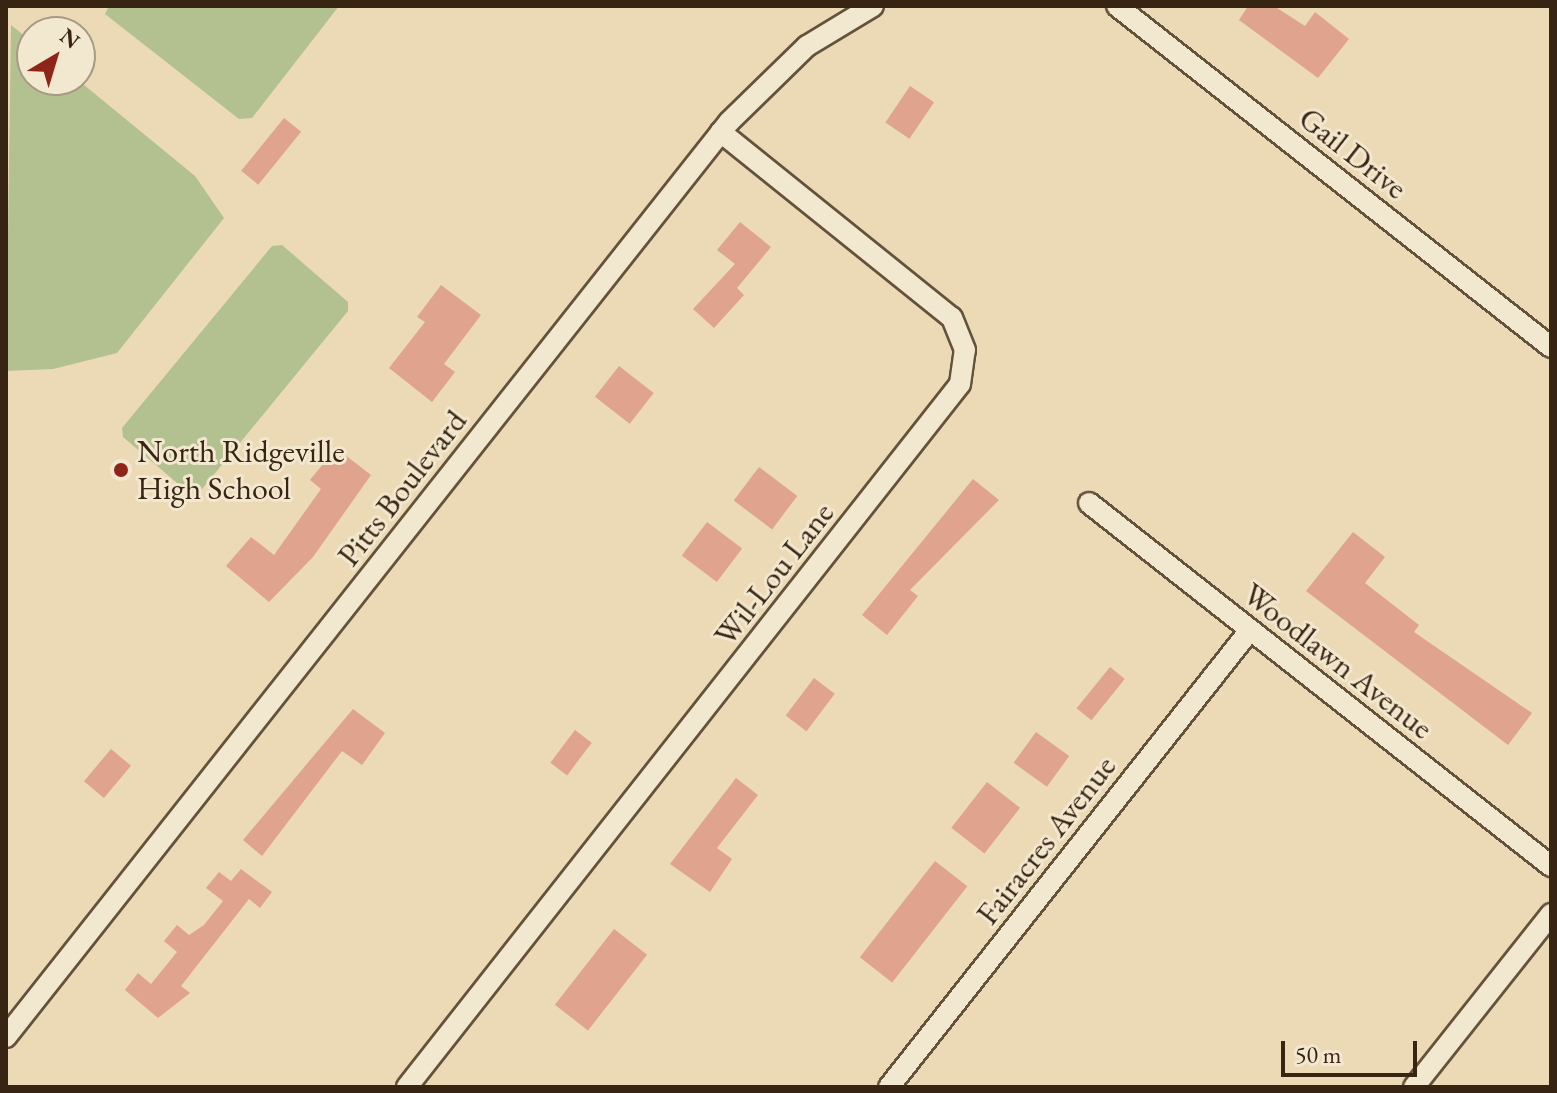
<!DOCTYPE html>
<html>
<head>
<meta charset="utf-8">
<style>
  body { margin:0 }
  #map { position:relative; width:1557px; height:1093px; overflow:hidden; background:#ebdab5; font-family:"EB Garamond",serif }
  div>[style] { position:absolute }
  .green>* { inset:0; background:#b3c090 }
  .building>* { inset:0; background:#e0a38e; transform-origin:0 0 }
  .roads { filter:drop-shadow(2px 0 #64523b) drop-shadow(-2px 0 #64523b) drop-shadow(0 2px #64523b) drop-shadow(0 -2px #64523b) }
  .street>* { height:20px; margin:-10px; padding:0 10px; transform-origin:10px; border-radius:10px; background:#f2e7cf }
  .dots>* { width:22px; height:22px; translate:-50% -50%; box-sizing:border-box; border:4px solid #f2e7cf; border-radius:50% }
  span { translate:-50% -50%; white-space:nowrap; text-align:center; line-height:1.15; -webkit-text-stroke:6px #f2e7cf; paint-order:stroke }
  .street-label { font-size:32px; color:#372412 }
  .poi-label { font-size:32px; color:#372412 }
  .left { translate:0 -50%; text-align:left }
  .frame { position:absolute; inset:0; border:8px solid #372412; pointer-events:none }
  .north { position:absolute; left:16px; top:16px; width:80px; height:80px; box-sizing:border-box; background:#f2e7cf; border:2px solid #a79983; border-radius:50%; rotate:38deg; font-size:22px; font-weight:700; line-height:32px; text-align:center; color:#372412 }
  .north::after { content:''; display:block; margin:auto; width:28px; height:36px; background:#8f2418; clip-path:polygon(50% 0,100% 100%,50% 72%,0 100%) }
  .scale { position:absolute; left:1281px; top:1041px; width:136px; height:36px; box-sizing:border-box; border:4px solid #372412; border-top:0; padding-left:10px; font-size:24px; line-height:28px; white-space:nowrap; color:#372412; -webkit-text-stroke:6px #f2e7cf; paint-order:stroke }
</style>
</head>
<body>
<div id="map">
  <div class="green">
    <div style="clip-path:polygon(109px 6px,339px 6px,252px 118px,239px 119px,105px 14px)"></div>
    <div style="clip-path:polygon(11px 25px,32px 42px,32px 80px,78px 80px,195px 176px,224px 218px,117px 353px,53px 369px,6px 371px)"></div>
    <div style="clip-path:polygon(282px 245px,348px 302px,348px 311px,198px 494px,190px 494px,123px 437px,122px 428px,272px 246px)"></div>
  </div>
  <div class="building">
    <div style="clip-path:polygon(1248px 6px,1274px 6px,1305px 26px,1315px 12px,1349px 39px,1318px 78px,1239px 20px)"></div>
    <div style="left:910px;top:86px;width:29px;height:44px;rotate:34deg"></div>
    <div style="left:284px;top:118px;width:22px;height:68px;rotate:39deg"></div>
    <div style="clip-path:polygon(740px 222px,771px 247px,737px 288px,744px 295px,714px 328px,693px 309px,735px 264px,717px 250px)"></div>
    <div style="clip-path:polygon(441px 285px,481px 315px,444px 364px,455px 372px,432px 402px,389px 368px,425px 322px,417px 317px)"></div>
    <div style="left:619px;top:366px;width:44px;height:39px;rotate:38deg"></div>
    <div style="clip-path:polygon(336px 448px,371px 475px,313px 557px,269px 602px,226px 566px,251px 537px,274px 555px,321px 489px,310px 480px)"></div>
    <div style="left:759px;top:467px;width:48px;height:42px;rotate:37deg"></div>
    <div style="clip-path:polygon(973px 479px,999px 500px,910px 590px,918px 596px,887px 635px,862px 615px)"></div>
    <div style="left:707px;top:522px;width:44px;height:42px;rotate:37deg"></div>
    <div style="clip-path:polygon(1353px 532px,1385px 557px,1365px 583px,1419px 625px,1414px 632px,1532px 713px,1508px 745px,1306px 591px)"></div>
    <div style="left:1110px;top:667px;width:19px;height:53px;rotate:39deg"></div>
    <div style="left:814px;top:678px;width:26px;height:47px;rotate:37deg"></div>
    <div style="clip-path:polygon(353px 709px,385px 733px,362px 765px,342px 751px,262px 856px,243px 840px)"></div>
    <div style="left:575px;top:730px;width:21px;height:41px;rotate:37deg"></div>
    <div style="left:1036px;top:732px;width:41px;height:38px;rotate:36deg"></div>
    <div style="left:111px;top:749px;width:26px;height:42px;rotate:40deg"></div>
    <div style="clip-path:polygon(736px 778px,758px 795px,717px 848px,732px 859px,710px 892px,670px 864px)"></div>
    <div style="left:987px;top:782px;width:42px;height:58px;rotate:38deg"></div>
    <div style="left:935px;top:861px;width:41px;height:122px;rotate:38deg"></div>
    <div style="clip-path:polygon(241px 869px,272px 892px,260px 908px,249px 899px,181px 986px,190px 993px,158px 1018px,125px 990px,138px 973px,151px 984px,177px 952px,164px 941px,177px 925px,189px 935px,204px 925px,223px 901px,206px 888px,219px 872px,231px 881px)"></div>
    <div style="left:614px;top:929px;width:42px;height:96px;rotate:38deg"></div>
  </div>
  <div class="roads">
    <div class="street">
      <div style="left:1117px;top:6px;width:552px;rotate:38.16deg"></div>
      <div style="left:1089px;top:503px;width:588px;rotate:38.16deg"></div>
      <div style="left:6px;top:1037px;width:1166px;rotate:-51.69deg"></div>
      <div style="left:729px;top:122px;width:109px;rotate:-44.3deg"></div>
      <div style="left:807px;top:46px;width:77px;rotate:-31.2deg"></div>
      <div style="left:407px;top:1087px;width:894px;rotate:-51.81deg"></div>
      <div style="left:960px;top:384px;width:34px;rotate:-82deg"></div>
      <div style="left:965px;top:350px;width:35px;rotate:-112deg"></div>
      <div style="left:952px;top:318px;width:297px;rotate:-141.2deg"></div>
      <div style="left:889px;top:1087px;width:582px;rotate:-51.69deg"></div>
      <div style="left:1414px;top:1087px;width:221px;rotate:-51.6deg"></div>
    </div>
  </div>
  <div class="dots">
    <div style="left:121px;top:470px;background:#8f2418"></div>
  </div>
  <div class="street-label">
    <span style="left:1353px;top:153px;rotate:38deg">Gail Drive</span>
    <span style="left:402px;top:488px;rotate:-52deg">Pitts Boulevard</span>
    <span style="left:774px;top:574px;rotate:-52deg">Wil-Lou Lane</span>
    <span style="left:1338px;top:661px;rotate:38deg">Woodlawn Avenue</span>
    <span style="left:1046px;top:840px;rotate:-52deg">Fairacres Avenue</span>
  </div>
  <div class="poi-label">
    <span class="left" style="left:137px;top:470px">North Ridgeville<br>High School</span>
  </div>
  <div class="frame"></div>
  <div class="north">N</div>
  <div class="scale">50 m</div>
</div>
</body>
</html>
